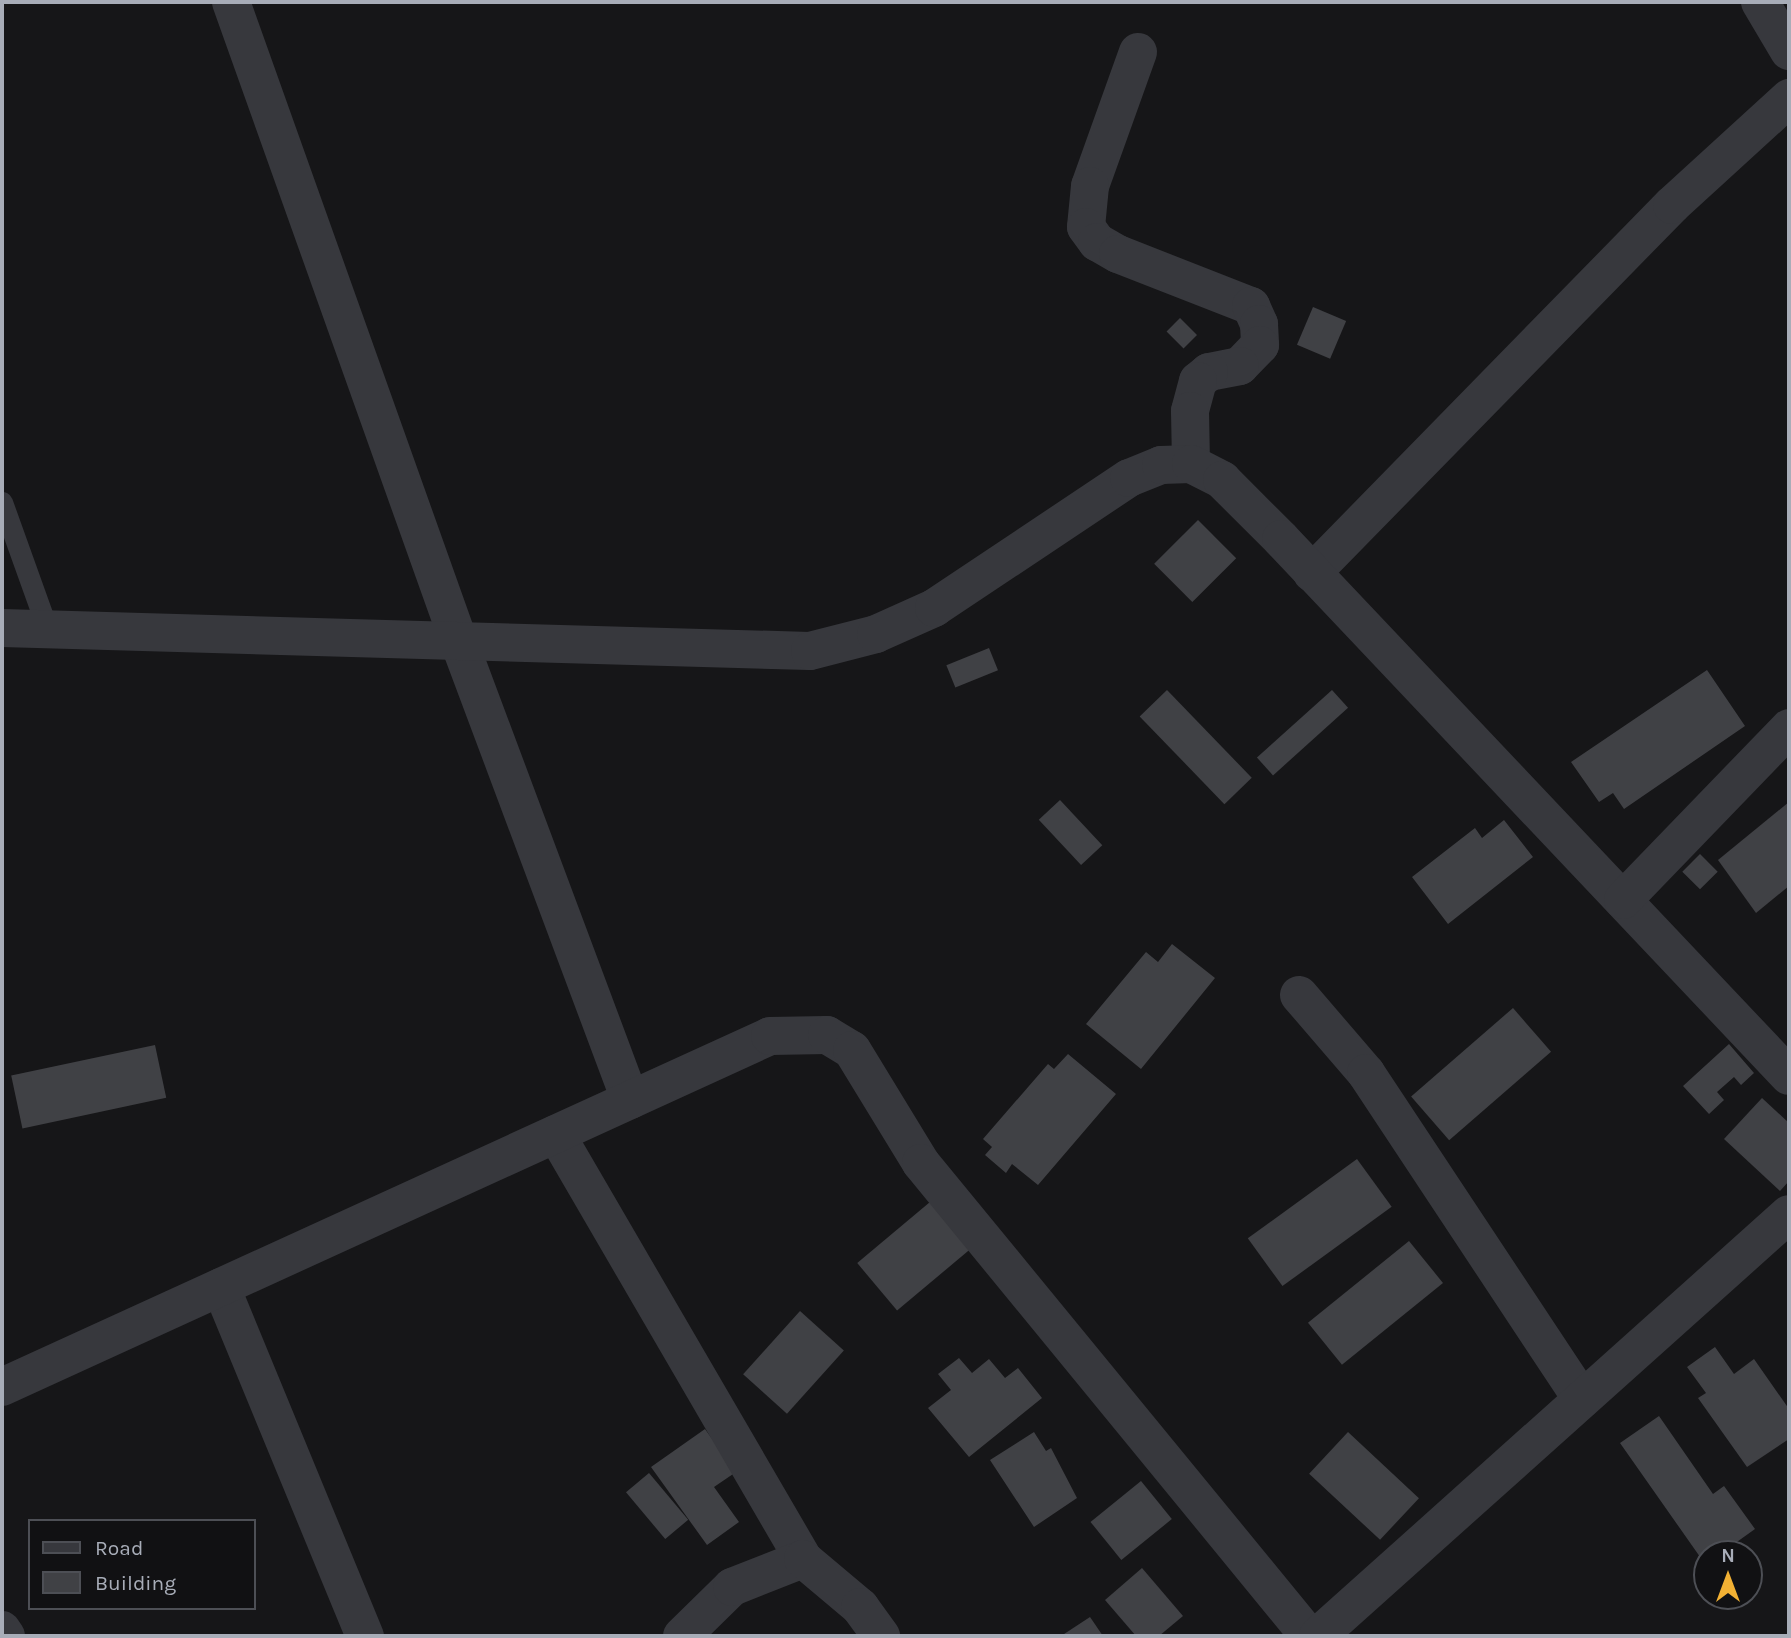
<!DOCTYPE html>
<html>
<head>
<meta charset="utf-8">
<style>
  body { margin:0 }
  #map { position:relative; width:1791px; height:1638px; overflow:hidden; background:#161618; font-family:Karla,sans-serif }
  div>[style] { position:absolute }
  .building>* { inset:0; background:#404145; transform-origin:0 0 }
  .lane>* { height:21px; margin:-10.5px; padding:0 10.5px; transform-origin:10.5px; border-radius:10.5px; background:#37383d }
  .street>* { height:38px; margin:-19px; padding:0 19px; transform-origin:19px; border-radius:19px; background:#37383d }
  span { translate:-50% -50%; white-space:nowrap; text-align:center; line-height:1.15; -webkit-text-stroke:5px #111113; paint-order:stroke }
  .frame { position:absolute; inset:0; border:4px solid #a8adb8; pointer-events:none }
  .legend { position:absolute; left:28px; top:1519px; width:228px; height:91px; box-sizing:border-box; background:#111113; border:2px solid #4d4f55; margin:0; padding:9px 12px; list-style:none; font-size:21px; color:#a8adb8 }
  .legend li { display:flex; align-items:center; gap:14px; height:35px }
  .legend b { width:35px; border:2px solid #4d4f55 }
  .north { position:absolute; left:1693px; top:1540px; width:70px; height:70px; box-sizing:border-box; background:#111113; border:2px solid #4d4f55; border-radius:50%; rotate:0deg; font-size:19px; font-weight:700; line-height:28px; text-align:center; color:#a8adb8 }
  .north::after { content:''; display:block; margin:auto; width:24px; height:32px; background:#f2b134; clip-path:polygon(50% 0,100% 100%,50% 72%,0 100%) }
</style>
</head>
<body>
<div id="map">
  <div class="building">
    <div style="left:1313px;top:307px;width:36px;height:41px;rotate:23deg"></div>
    <div style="left:1180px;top:318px;width:24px;height:19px;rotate:45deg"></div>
    <div style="left:1198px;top:520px;width:54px;height:62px;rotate:45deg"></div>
    <div style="left:989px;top:648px;width:24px;height:46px;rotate:68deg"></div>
    <div style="clip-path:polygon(1707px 670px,1745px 726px,1624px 809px,1613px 793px,1599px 802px,1571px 762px)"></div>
    <div style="left:1167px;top:690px;width:122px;height:38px;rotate:46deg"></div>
    <div style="left:1332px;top:690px;width:24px;height:101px;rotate:48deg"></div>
    <div style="left:1060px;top:800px;width:62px;height:29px;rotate:47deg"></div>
    <div style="clip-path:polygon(1789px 802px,1789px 886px,1756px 913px,1718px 860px)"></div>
    <div style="clip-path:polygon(1504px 820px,1533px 857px,1448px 924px,1412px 877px,1475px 828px,1482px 838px)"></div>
    <div style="left:1700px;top:854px;width:25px;height:25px;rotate:45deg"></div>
    <div style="clip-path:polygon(1172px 944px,1215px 978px,1141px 1069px,1086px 1024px,1146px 952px,1158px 962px)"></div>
    <div style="left:1513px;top:1008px;width:58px;height:135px;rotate:49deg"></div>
    <div style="clip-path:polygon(1729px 1044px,1754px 1073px,1741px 1085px,1734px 1077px,1717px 1092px,1724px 1100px,1709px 1114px,1683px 1086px)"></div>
    <div style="left:155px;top:1045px;width:54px;height:147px;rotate:78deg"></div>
    <div style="clip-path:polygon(1068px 1054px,1116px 1094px,1038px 1185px,1012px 1164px,1006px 1173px,985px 1155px,992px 1147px,983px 1139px,1048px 1064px,1054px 1069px)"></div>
    <div style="clip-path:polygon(1762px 1098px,1789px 1123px,1789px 1181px,1780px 1191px,1724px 1139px)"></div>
    <div style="left:1357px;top:1159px;width:59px;height:135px;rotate:54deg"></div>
    <div style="left:930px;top:1202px;width:62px;height:95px;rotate:50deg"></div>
    <div style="left:1409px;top:1241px;width:54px;height:130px;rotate:51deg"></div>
    <div style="left:800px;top:1311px;width:59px;height:85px;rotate:42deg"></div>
    <div style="clip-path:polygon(1715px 1347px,1734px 1374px,1754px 1359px,1789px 1409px,1789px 1439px,1747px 1467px,1698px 1398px,1706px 1393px,1687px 1367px)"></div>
    <div style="clip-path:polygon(959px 1358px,972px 1373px,989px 1359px,1005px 1378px,1018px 1368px,1042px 1398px,969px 1457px,928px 1408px,951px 1390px,938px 1374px)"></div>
    <div style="clip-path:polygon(1659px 1416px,1713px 1494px,1724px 1486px,1755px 1529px,1720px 1554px,1707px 1554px,1705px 1564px,1620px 1443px)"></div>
    <div style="clip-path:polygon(705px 1429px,736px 1472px,714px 1487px,739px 1522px,707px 1545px,651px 1467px)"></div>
    <div style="clip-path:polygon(1034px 1432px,1046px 1451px,1051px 1448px,1077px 1498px,1034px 1527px,990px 1460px)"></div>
    <div style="left:1348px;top:1432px;width:97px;height:57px;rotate:43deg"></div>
    <div style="left:649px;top:1473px;width:61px;height:30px;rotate:50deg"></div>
    <div style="left:1141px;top:1481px;width:49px;height:65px;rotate:51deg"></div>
    <div style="clip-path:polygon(1142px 1568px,1183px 1616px,1159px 1636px,1136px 1636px,1105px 1600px)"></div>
    <div style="clip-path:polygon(1090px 1617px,1103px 1636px,1061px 1636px)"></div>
  </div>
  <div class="lane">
    <div style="left:2px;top:502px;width:134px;rotate:70.3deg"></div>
  </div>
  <div class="street">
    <div style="left:231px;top:2px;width:679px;rotate:70.39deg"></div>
    <div style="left:459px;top:642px;width:489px;rotate:69.5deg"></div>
    <div style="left:1760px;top:2px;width:57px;rotate:59.4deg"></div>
    <div style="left:1138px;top:52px;width:142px;rotate:109.7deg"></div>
    <div style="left:1090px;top:186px;width:41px;rotate:95.6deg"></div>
    <div style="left:1086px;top:227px;width:19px;rotate:54deg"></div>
    <div style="left:1097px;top:242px;width:24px;rotate:30deg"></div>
    <div style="left:1118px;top:254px;width:143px;rotate:21.4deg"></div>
    <div style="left:1251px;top:306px;width:20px;rotate:66deg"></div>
    <div style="left:1259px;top:324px;width:21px;rotate:87deg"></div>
    <div style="left:1260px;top:345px;width:29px;rotate:134deg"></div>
    <div style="left:1240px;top:366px;width:32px;rotate:169deg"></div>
    <div style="left:1209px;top:372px;width:14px;rotate:141deg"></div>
    <div style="left:1198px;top:381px;width:31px;rotate:105deg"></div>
    <div style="left:1190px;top:411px;width:53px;rotate:88.9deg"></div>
    <div style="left:1312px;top:573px;width:515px;rotate:-45.63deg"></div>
    <div style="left:1672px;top:205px;width:159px;rotate:-42.4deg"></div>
    <div style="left:2px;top:628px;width:808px;rotate:1.63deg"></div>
    <div style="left:810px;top:651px;width:68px;rotate:-14.4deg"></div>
    <div style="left:876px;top:634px;width:64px;rotate:-24.1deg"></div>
    <div style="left:934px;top:608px;width:234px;rotate:-33.7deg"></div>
    <div style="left:1129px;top:478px;width:35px;rotate:-22deg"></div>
    <div style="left:1161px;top:465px;width:30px;rotate:-2deg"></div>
    <div style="left:1191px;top:464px;width:35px;rotate:27deg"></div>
    <div style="left:1222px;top:480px;width:83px;rotate:45deg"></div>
    <div style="left:1281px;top:539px;width:739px;rotate:46.59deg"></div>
    <div style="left:1623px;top:900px;width:239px;rotate:-46deg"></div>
    <div style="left:1299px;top:995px;width:103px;rotate:49.3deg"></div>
    <div style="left:1366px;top:1073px;width:391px;rotate:56.5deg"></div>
    <div style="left:556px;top:1134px;width:492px;rotate:59.8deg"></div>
    <div style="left:221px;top:1287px;width:378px;rotate:67.6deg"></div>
    <div style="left:2px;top:1387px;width:844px;rotate:-24.56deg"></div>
    <div style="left:770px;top:1036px;width:57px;rotate:-1deg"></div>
    <div style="left:827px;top:1035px;width:29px;rotate:31deg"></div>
    <div style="left:852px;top:1050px;width:132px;rotate:58.6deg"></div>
    <div style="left:921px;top:1163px;width:612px;rotate:50.64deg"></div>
    <div style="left:2px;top:1630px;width:7px;rotate:56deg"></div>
    <div style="left:682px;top:1636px;width:70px;rotate:-44.4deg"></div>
    <div style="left:732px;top:1587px;width:76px;rotate:-21.5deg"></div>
    <div style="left:803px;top:1559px;width:75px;rotate:40.1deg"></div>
    <div style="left:860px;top:1607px;width:36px;rotate:54deg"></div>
    <div style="left:1318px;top:1636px;width:632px;rotate:-41.86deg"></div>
  </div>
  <div class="frame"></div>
  <ul class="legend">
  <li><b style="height:9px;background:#37383d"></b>Road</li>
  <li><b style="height:19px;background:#404145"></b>Building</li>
  </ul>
  <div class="north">N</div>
</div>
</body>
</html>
